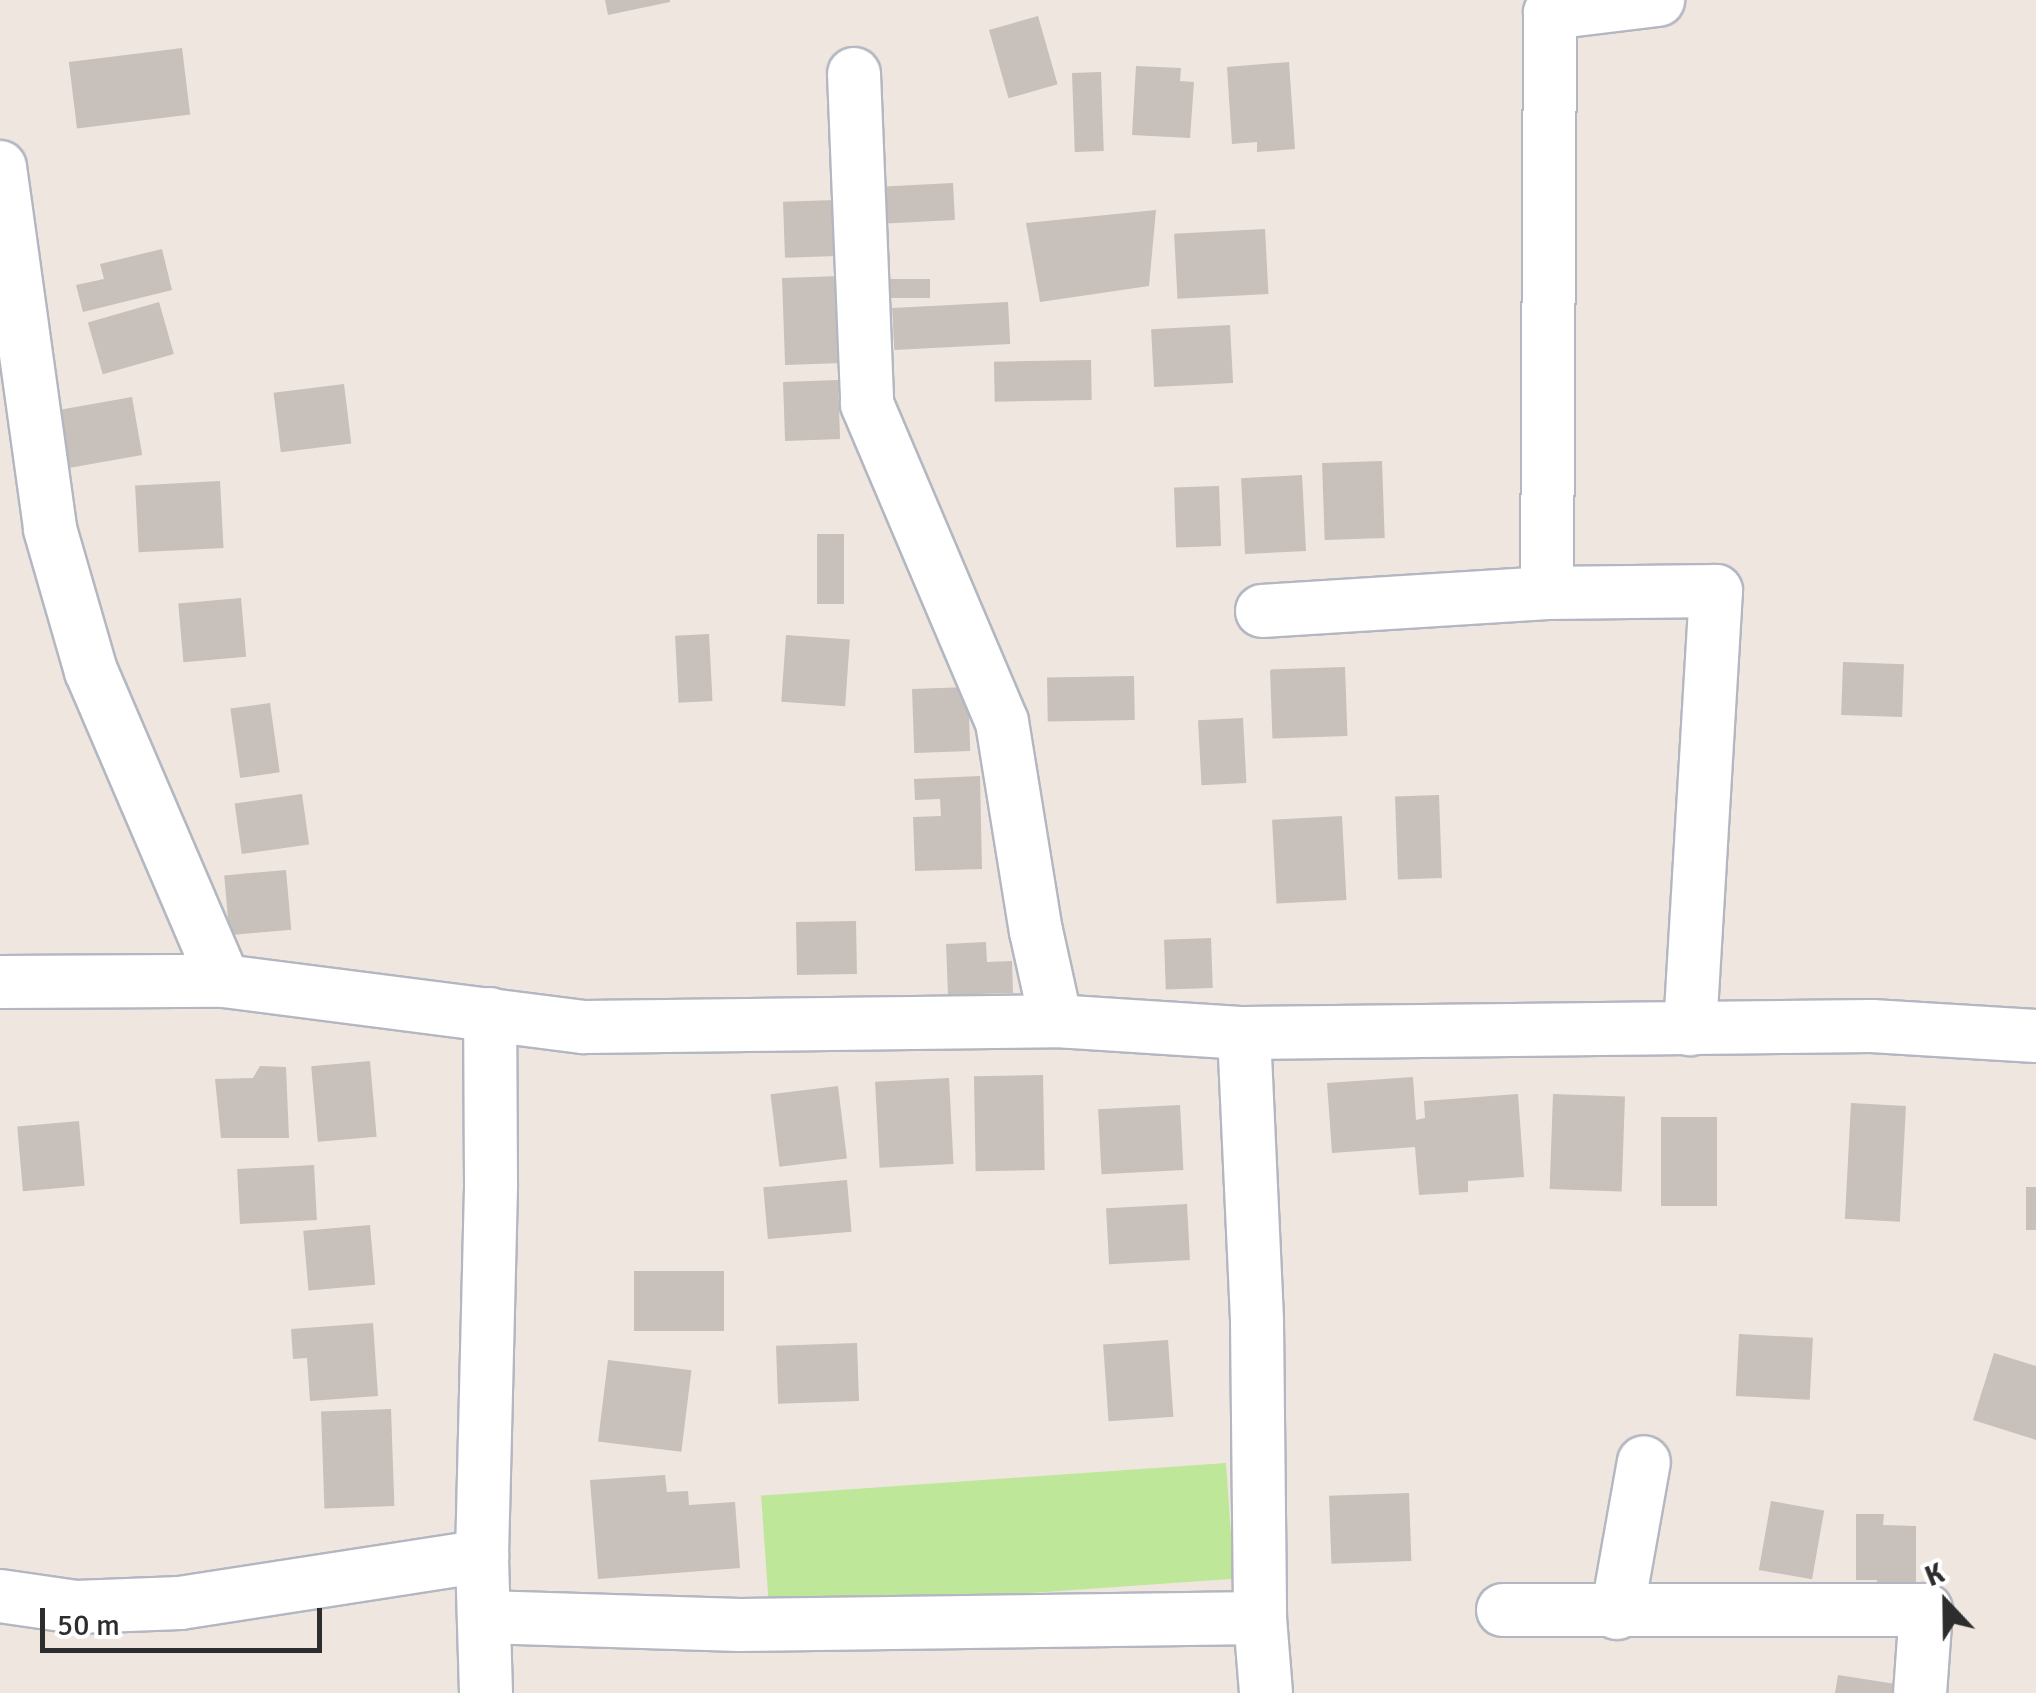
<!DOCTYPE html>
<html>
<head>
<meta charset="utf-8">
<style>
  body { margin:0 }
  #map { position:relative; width:2036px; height:1693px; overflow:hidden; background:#efe6df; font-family:Signika,sans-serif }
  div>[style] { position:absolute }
  .green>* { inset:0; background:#bee79a; transform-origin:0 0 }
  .building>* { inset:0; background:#c7c0bb; transform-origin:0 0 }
  .roads { filter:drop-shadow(2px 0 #b3b7c1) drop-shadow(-2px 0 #b3b7c1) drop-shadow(0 2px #b3b7c1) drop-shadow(0 -2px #b3b7c1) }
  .minor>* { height:52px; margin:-26px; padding:0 26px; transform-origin:26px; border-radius:26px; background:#fff }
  span { translate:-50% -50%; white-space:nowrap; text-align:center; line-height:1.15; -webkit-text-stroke:10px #fff; paint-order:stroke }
  .north { position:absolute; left:1896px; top:1553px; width:100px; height:100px; -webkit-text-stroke:8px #fff; paint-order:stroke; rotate:338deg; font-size:28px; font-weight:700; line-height:40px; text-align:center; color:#2d2d2d }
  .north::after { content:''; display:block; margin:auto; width:35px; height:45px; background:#2d2d2d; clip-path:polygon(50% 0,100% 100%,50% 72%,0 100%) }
  .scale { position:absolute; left:40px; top:1608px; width:282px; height:45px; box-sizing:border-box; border:5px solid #2d2d2d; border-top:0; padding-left:12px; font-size:30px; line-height:35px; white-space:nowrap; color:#2d2d2d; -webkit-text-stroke:8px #fff; paint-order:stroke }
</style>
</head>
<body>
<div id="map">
  <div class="green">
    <div style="left:1226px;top:1463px;width:116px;height:466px;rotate:86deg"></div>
  </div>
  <div class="building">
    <div style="clip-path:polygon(605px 0,670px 0,670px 2px,608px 15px)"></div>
    <div style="left:1038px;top:16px;width:71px;height:51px;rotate:74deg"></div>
    <div style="left:182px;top:48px;width:67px;height:114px;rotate:83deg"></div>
    <div style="clip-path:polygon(1289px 62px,1295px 149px,1257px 152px,1257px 142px,1232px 144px,1227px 67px)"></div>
    <div style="clip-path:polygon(1136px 66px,1181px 68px,1180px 81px,1194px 82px,1190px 138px,1132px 135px)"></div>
    <div style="left:1101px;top:72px;width:79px;height:29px;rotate:88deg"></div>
    <div style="left:953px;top:183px;width:37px;height:69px;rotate:87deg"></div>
    <div style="left:835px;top:200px;width:56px;height:52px;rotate:88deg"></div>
    <div style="clip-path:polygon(1156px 210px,1149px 286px,1040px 302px,1026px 223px)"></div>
    <div style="left:1265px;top:229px;width:65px;height:91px;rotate:87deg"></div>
    <div style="clip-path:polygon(162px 249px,172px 290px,83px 312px,76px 285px,104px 279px,100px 264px)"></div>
    <div style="left:840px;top:276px;width:87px;height:58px;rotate:88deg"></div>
    <div style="left:930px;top:279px;width:19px;height:46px;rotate:90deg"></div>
    <div style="left:159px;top:302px;width:54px;height:74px;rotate:74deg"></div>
    <div style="left:1008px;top:302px;width:42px;height:116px;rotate:87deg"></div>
    <div style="left:1230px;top:325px;width:58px;height:79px;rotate:87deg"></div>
    <div style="left:1091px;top:360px;width:40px;height:97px;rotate:89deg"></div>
    <div style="left:838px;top:380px;width:59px;height:55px;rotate:88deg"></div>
    <div style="left:344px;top:384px;width:60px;height:71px;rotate:83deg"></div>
    <div style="left:132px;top:397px;width:59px;height:76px;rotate:80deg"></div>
    <div style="left:1382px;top:461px;width:77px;height:60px;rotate:88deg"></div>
    <div style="left:1302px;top:475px;width:76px;height:61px;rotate:87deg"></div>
    <div style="left:220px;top:481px;width:67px;height:85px;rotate:87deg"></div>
    <div style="left:1219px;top:486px;width:60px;height:45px;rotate:88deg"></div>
    <div style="left:817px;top:534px;width:27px;height:70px"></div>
    <div style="left:241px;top:598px;width:59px;height:63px;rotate:85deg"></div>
    <div style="left:709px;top:634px;width:67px;height:34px;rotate:87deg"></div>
    <div style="left:786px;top:635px;width:64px;height:67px;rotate:4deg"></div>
    <div style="left:1843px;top:662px;width:61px;height:53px;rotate:2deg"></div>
    <div style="left:1345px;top:667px;width:69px;height:75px;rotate:88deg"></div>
    <div style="left:1134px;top:676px;width:44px;height:87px;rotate:89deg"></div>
    <div style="left:968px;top:687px;width:64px;height:56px;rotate:88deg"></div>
    <div style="left:270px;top:703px;width:70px;height:40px;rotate:82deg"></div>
    <div style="left:1243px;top:718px;width:65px;height:45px;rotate:87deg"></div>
    <div style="clip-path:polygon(980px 776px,982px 869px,915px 871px,913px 817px,941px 816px,940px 799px,915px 800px,914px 779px)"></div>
    <div style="left:302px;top:794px;width:51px;height:68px;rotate:82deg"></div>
    <div style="left:1439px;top:795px;width:83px;height:44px;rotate:88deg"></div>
    <div style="left:1342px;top:816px;width:84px;height:70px;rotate:87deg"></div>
    <div style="left:286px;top:870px;width:60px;height:62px;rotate:85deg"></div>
    <div style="left:856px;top:921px;width:53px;height:60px;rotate:89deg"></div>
    <div style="left:1211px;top:938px;width:50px;height:47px;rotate:88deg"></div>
    <div style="clip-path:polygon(986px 942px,987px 962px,1012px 961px,1013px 993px,948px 995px,946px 944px)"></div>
    <div style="left:370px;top:1061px;width:76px;height:59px;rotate:85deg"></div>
    <div style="clip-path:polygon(260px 1066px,286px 1067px,289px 1138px,221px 1138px,215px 1079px,253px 1078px)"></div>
    <div style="left:1043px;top:1075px;width:95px;height:69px;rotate:89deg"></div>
    <div style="clip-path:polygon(1413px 1077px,1416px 1120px,1425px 1118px,1424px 1101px,1518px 1094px,1524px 1177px,1468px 1181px,1468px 1192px,1419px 1195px,1415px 1147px,1332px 1153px,1327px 1083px)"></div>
    <div style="left:949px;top:1078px;width:86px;height:74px;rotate:87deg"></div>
    <div style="left:838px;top:1086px;width:73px;height:68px;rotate:83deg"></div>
    <div style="left:1553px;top:1094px;width:72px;height:95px;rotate:2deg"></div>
    <div style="left:1851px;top:1103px;width:55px;height:116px;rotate:3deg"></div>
    <div style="left:1180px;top:1105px;width:65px;height:82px;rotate:87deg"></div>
    <div style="left:1661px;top:1117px;width:56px;height:89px"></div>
    <div style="left:79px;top:1121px;width:65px;height:62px;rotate:85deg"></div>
    <div style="left:314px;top:1165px;width:55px;height:77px;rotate:87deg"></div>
    <div style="left:847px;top:1180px;width:52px;height:84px;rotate:85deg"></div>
    <div style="left:2026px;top:1187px;width:10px;height:43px"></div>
    <div style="left:1187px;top:1204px;width:56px;height:81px;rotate:87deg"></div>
    <div style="left:370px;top:1225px;width:60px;height:67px;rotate:85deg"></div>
    <div style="left:634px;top:1271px;width:90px;height:60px"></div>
    <div style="clip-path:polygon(373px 1323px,378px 1396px,310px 1401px,307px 1358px,293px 1359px,291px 1329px)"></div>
    <div style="left:1739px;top:1334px;width:74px;height:62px;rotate:3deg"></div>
    <div style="left:1168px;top:1340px;width:77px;height:65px;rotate:86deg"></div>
    <div style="left:857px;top:1343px;width:58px;height:81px;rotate:88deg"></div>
    <div style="clip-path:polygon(1994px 1353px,2036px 1366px,2036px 1440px,1973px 1420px)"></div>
    <div style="left:608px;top:1360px;width:84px;height:82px;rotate:7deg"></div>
    <div style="left:391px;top:1409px;width:97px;height:70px;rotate:88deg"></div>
    <div style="clip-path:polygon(665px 1475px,667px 1492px,688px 1491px,689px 1505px,735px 1502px,740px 1568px,598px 1579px,590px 1480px)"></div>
    <div style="left:1409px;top:1493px;width:68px;height:80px;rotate:88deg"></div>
    <div style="left:1771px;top:1501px;width:54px;height:70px;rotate:10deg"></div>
    <div style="clip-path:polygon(1856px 1514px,1884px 1514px,1883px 1525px,1916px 1526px,1916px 1590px,1877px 1590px,1877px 1580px,1856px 1580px)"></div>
    <div style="clip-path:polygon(1838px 1675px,1896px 1684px,1895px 1693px,1835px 1693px)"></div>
  </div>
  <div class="roads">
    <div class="minor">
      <div style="left:854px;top:74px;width:330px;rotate:87.7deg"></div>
      <div style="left:867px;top:404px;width:345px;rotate:67deg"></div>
      <div style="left:1002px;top:722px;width:212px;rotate:80.8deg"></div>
      <div style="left:1036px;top:931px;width:92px;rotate:77.5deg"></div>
      <div style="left:0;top:167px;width:365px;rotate:82.1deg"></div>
      <div style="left:50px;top:529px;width:148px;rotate:73.9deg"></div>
      <div style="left:91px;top:671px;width:337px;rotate:66.8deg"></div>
      <div style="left:1547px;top:593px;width:580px;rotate:-89.7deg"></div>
      <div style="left:1550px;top:13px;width:109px;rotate:-6.9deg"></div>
      <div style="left:1262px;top:611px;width:286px;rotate:-3.6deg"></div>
      <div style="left:1547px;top:593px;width:169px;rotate:-0.7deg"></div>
      <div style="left:1716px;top:591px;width:439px;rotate:93.4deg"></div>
      <div style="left:0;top:982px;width:224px;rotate:-0.3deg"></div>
      <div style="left:224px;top:981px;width:363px;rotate:7.3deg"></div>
      <div style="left:584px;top:1027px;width:472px;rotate:-0.7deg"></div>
      <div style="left:1056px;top:1021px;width:188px;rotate:3.7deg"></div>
      <div style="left:1244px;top:1033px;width:628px;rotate:-0.64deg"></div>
      <div style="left:1872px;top:1026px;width:164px;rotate:3.5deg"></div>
      <div style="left:1244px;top:1033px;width:289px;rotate:87.4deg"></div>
      <div style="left:1257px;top:1322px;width:296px;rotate:89.4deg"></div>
      <div style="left:1260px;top:1618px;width:75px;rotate:85.4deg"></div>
      <div style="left:0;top:1596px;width:77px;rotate:8.2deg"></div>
      <div style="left:76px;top:1607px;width:104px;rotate:-2.2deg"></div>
      <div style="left:180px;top:1603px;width:306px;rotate:-8.8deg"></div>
      <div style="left:1503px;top:1610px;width:423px"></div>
      <div style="left:1926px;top:1610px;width:83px;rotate:94.1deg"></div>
      <div style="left:1617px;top:1613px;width:153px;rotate:-79.9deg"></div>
      <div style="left:484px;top:1617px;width:256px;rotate:1.8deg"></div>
      <div style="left:740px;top:1625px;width:520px;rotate:-0.77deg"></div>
      <div style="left:486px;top:1693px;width:137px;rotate:-91.7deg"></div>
      <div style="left:482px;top:1556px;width:372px;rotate:-88.6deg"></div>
      <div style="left:491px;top:1184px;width:170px;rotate:-90.3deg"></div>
    </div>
  </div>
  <div class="north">K</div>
  <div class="scale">50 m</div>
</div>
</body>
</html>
